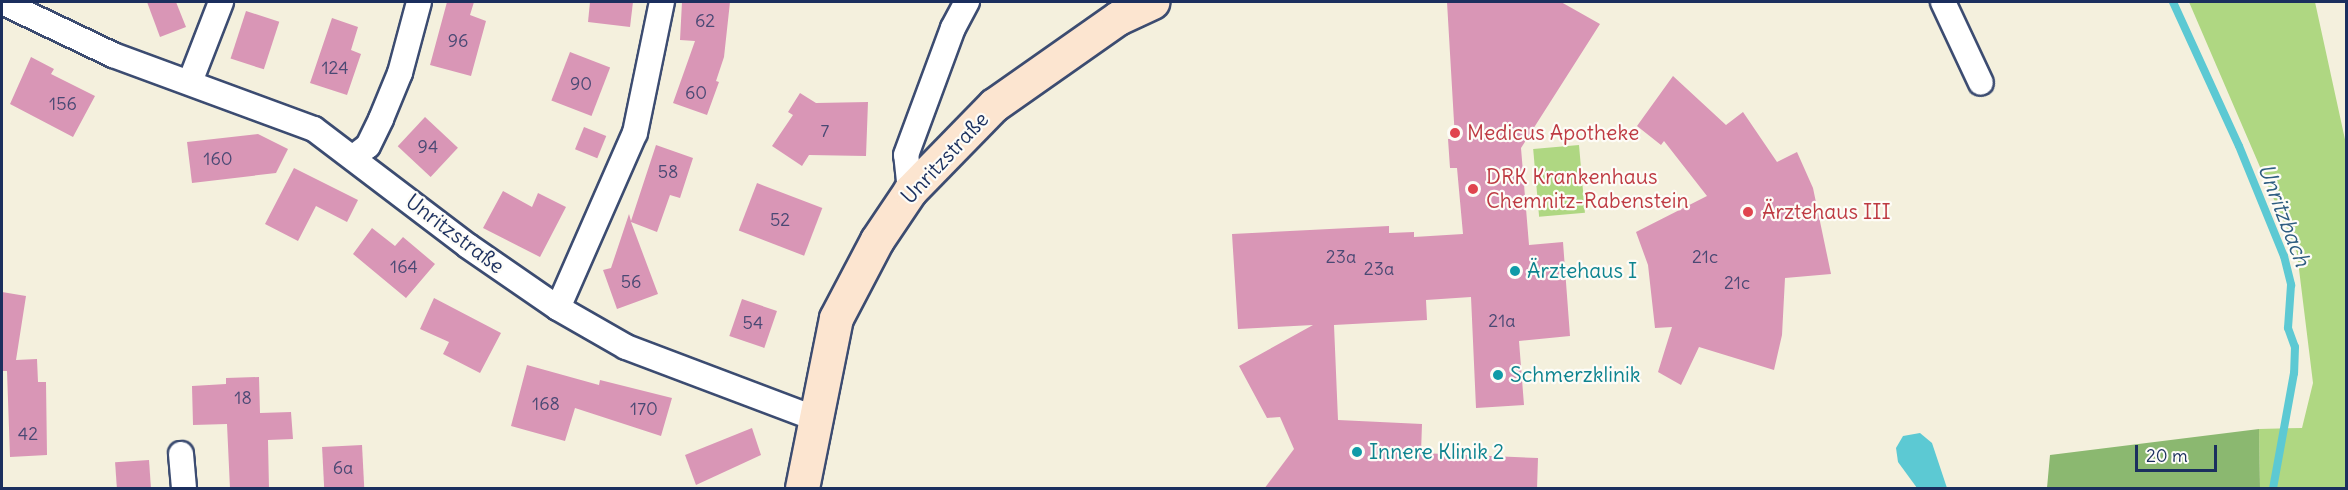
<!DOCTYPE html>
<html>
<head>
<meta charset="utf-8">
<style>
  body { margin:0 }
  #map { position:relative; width:2348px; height:490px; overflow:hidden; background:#f4f0dd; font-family:Delius,sans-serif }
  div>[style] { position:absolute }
  .green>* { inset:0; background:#afd782; transform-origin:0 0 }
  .forest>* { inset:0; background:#8bb870 }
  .water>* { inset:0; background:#5cc9d3 }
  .stream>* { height:8px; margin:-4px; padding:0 4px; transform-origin:4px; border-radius:4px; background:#5cc9d3 }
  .building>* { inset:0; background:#d996b6; transform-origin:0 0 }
  .roads { filter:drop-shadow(2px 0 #3c4c71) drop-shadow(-2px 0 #3c4c71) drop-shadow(0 2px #3c4c71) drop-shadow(0 -2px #3c4c71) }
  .street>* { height:24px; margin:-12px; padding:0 12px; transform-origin:12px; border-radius:12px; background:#fff }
  .secondary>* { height:33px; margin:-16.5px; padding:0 16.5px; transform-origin:16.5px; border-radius:16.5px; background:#fce5d0 }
  .dots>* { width:16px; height:16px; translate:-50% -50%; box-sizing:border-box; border:3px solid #fdfcf7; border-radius:50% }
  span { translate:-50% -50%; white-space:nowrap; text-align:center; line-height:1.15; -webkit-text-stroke:4.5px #fdfcf7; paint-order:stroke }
  .number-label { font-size:18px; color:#4a4974 }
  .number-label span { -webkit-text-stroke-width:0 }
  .health-label { font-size:21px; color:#be3a42 }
  .left { translate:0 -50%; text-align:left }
  .street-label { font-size:21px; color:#1b2f5e }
  .culture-label { font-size:21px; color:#0d838f }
  .water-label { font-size:22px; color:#2e5d81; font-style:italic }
  .frame { position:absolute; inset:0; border:3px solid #1b2f5e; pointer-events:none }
  .scale { position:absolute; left:2135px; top:445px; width:82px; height:27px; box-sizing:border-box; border:3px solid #1b2f5e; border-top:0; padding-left:8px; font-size:18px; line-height:21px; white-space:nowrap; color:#1b2f5e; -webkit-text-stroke:4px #fdfcf7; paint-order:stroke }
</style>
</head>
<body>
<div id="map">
  <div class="green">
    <div style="clip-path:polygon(2189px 2px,2315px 2px,2346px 144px,2346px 488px,2260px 488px,2259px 429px,2302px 428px,2313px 383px,2297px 253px)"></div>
    <div style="left:1579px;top:145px;width:68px;height:46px;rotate:85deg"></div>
  </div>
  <div class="forest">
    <div style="clip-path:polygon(2259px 429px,2260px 488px,2047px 488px,2050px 455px)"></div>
  </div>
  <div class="water">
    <div style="clip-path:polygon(1920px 433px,1932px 443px,1947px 488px,1917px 488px,1898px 462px,1896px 448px,1903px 436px)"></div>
  </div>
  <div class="stream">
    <div style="left:2173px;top:2px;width:158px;rotate:65.4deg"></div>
    <div style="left:2239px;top:146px;width:119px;rotate:67.8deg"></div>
    <div style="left:2284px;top:256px;width:30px;rotate:76deg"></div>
    <div style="left:2291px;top:285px;width:43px;rotate:94deg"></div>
    <div style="left:2288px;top:328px;width:20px;rotate:70deg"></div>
    <div style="left:2295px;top:347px;width:26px;rotate:92deg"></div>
    <div style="left:2294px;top:373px;width:117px;rotate:100.3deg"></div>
  </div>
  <div class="building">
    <div style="clip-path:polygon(147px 2px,176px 2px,186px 27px,160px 37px)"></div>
    <div style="clip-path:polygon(447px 2px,474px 2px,470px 15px,486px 21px,471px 76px,430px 65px)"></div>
    <div style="clip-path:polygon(590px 2px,633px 2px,630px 27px,588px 22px)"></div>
    <div style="clip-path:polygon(682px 2px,730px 2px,724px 57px,716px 81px,719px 82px,707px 115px,673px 103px,695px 41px,680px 40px)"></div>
    <div style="clip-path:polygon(1447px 2px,1561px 2px,1600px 24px,1521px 148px,1529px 245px,1563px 242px,1570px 336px,1519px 341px,1524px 405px,1476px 408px,1471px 297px,1426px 300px,1427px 320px,1334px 325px,1338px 420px,1422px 424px,1421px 453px,1538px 458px,1537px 489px,1264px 489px,1294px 449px,1280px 417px,1267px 418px,1239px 366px,1313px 325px,1238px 329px,1232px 234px,1389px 226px,1389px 233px,1414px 232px,1414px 237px,1463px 234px,1457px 168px,1450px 168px,1448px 139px,1455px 139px)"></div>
    <div style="left:246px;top:11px;width:35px;height:50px;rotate:18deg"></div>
    <div style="clip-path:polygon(332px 18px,358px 27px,351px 50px,361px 54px,347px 95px,310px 83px)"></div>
    <div style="left:570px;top:52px;width:43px;height:52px;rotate:21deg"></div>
    <div style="clip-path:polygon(31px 57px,54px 69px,51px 74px,95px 96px,73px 137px,10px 104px)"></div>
    <div style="clip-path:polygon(1673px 76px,1726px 125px,1743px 112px,1777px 162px,1797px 152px,1813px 188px,1831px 274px,1785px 278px,1782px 335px,1774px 370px,1699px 347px,1681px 385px,1658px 372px,1672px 327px,1655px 328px,1648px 265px,1636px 232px,1707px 196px,1664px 141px,1661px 145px,1637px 126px)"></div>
    <div style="clip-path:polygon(800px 93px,816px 103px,868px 102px,866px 156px,809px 155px,802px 166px,772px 146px,793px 115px,788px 112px)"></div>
    <div style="left:425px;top:117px;width:45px;height:40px;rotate:43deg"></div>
    <div style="left:584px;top:127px;width:24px;height:24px;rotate:22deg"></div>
    <div style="clip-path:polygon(258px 134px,288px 149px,276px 173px,192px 183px,187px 142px)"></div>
    <div style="clip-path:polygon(656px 145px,693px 158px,680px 198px,670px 195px,657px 232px,631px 222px,658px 294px,617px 309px,603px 270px,611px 268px,629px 214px,631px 221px)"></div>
    <div style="clip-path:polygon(294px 168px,358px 200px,347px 222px,316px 206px,298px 241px,265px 224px)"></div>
    <div style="left:757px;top:183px;width:70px;height:51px;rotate:21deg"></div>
    <div style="clip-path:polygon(503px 191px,532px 207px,538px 193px,566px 207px,540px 257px,483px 228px)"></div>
    <div style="clip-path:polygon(372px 228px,395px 246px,403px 237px,435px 264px,406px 298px,353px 254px)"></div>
    <div style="clip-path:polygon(2px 292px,26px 296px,16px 360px,37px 359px,38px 382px,46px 382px,47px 455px,10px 457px,7px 371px,2px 371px)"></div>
    <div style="clip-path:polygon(434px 298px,501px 333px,480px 373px,443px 354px,449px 342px,420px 329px)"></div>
    <div style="left:742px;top:299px;width:37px;height:39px;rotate:19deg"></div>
    <div style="clip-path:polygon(527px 365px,599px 385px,600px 380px,672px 398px,661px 436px,575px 408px,565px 441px,511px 426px)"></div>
    <div style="clip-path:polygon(259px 377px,260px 413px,291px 412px,293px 439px,268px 440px,269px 489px,230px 489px,227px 424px,193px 425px,192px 386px,226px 384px,226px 378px)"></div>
    <div style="clip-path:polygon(752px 428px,761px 455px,696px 485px,685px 455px)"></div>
    <div style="left:362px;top:445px;width:44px;height:40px;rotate:87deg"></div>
    <div style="left:149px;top:460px;width:29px;height:34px;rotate:86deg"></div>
  </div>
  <div class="roads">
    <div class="street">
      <div style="left:2px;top:2px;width:123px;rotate:25.5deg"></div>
      <div style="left:113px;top:55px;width:214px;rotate:20.2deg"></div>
      <div style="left:314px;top:129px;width:193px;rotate:37.2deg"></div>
      <div style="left:468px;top:246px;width:109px;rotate:34.6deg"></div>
      <div style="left:558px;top:308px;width:78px;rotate:29.8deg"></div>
      <div style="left:626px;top:347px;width:204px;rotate:20.7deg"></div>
      <div style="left:1943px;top:2px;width:89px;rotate:64.9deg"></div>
      <div style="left:190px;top:82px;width:86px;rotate:-68.8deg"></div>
      <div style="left:355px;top:156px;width:16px;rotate:-38deg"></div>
      <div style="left:368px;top:146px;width:30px;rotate:-64deg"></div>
      <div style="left:381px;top:119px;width:50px;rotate:-67.6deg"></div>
      <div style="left:400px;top:73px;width:73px;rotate:-75deg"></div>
      <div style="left:910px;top:191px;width:36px;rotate:-96deg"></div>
      <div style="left:906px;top:155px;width:135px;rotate:-69.7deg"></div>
      <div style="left:953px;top:28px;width:30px;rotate:-62deg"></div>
      <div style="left:558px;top:308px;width:191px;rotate:-66.3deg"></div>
      <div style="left:635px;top:133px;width:134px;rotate:-78.4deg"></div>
      <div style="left:181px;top:454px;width:34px;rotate:85deg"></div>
    </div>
    <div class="secondary">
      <div style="left:802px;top:488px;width:173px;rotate:-78.7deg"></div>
      <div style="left:836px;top:318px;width:88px;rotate:-62.3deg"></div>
      <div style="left:877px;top:240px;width:59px;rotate:-56deg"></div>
      <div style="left:910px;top:191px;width:120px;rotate:-45.7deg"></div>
      <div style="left:994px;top:105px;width:151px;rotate:-35.1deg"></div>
      <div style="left:1118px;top:18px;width:38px;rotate:-25deg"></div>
    </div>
  </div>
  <div class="dots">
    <div style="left:1455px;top:133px;background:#e0444e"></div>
    <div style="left:1473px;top:189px;background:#e0444e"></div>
    <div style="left:1748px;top:212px;background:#e0444e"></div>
    <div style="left:1515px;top:271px;background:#0f9aa8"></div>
    <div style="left:1498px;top:375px;background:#0f9aa8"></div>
    <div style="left:1357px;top:452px;background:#0f9aa8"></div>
  </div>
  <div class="number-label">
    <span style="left:705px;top:21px">62</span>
    <span style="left:458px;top:41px">96</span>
    <span style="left:335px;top:68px">124</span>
    <span style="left:581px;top:84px">90</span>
    <span style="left:696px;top:93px">60</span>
    <span style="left:63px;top:104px">156</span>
    <span style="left:825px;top:131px">7</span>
    <span style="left:428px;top:147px">94</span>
    <span style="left:218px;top:159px">160</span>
    <span style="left:668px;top:172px">58</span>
    <span style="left:780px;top:220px">52</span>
    <span style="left:1341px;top:257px">23a</span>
    <span style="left:1705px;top:257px">21c</span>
    <span style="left:404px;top:267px">164</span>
    <span style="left:1379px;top:269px">23a</span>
    <span style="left:631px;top:282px">56</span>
    <span style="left:1737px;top:283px">21c</span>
    <span style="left:1502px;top:321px">21a</span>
    <span style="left:753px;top:323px">54</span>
    <span style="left:243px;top:398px">18</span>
    <span style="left:546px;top:404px">168</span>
    <span style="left:644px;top:409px">170</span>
    <span style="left:28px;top:434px">42</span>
    <span style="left:343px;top:468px">6a</span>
  </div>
  <div class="health-label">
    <span class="left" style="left:1467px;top:133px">Medicus Apotheke</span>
    <span class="left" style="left:1486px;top:189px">DRK Krankenhaus<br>Chemnitz-Rabenstein</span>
    <span class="left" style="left:1762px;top:212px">Ärztehaus III</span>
  </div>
  <div class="street-label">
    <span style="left:945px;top:158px;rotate:-47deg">Unritzstraße</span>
    <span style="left:455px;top:234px;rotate:37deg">Unritzstraße</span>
  </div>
  <div class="culture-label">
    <span class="left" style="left:1527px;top:271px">Ärztehaus I</span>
    <span class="left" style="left:1510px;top:375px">Schmerzklinik</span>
    <span class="left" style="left:1369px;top:452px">Innere Klinik 2</span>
  </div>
  <div class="water-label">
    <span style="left:2284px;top:215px;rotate:69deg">Unritzbach</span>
  </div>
  <div class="frame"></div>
  <div class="scale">20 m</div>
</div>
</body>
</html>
